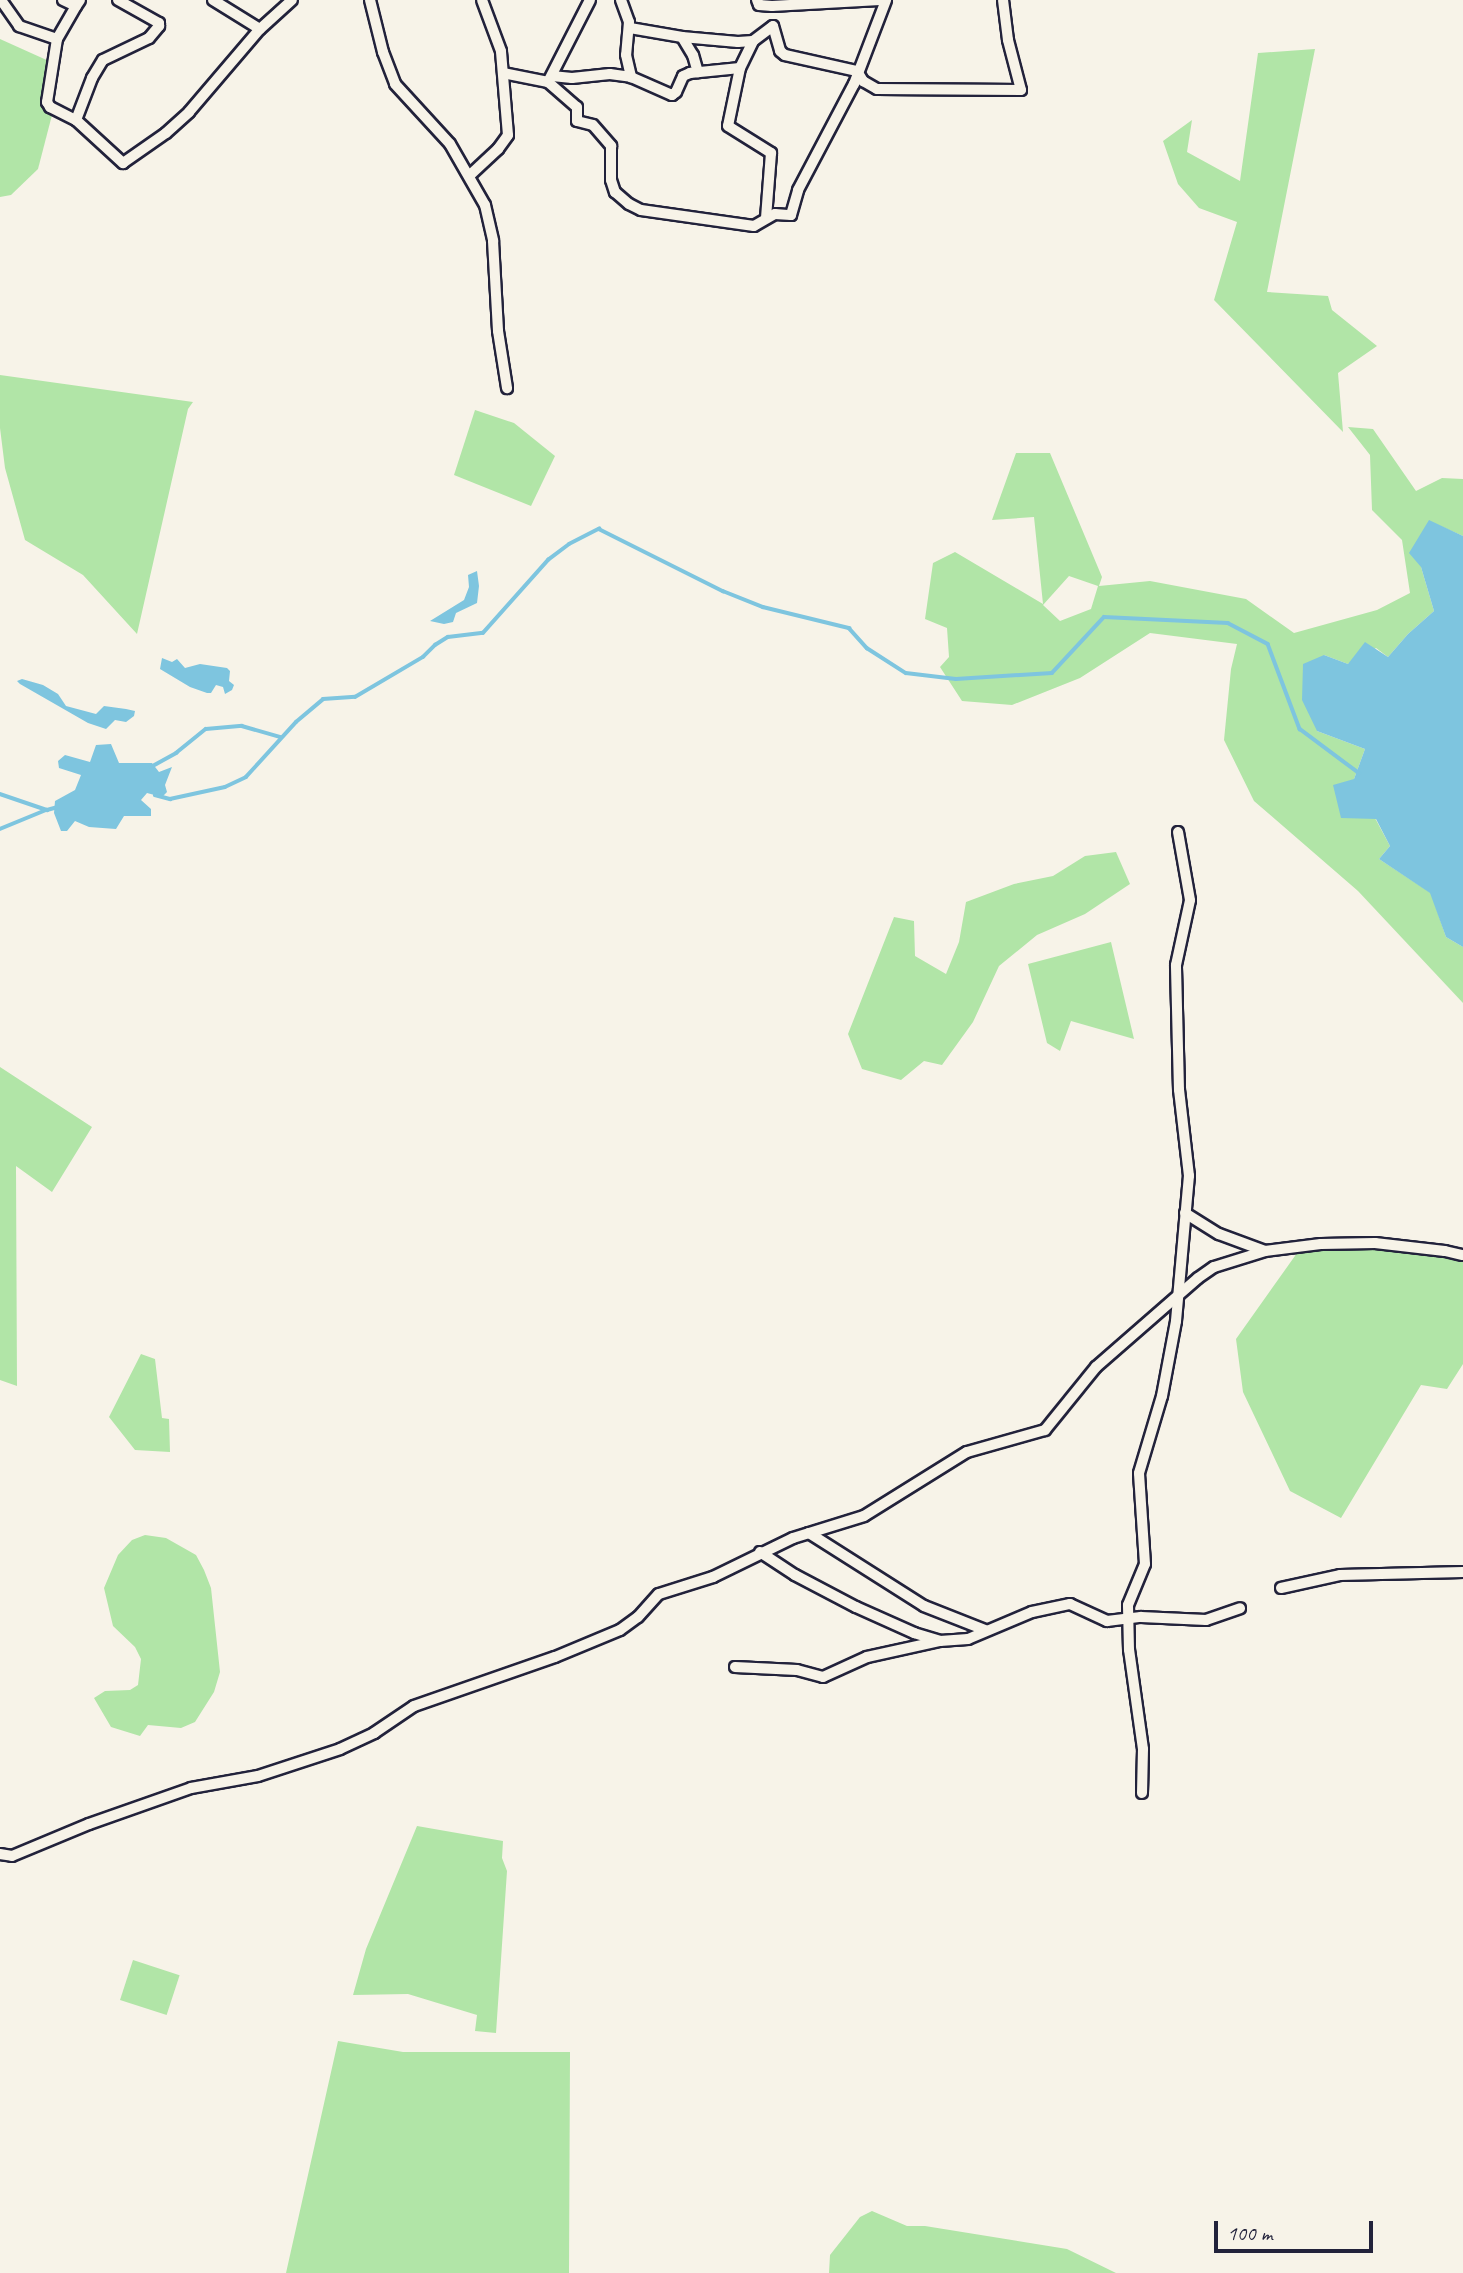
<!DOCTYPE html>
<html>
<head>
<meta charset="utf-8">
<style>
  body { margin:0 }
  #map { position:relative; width:1463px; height:2273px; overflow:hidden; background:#f7f3e8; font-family:Caveat,sans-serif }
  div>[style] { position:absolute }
  .green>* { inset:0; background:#b1e5a7; transform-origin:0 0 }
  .water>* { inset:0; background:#7ec5df }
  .stream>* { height:3.5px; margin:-1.75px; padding:0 1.75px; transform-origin:1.75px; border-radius:1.75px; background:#7ec5df }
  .roads { filter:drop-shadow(2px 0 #22223b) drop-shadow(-2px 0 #22223b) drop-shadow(0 2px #22223b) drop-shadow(0 -2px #22223b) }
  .street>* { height:10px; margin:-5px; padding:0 5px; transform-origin:5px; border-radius:5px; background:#f7f3e8 }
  span { translate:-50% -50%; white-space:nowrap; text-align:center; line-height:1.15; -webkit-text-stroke:7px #f7f3e8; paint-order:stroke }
  .scale { position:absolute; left:1214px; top:2221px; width:159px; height:32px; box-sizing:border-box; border:4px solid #22223b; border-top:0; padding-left:9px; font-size:21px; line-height:24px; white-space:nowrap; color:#22223b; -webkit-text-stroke:5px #f7f3e8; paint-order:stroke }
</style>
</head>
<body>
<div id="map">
  <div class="green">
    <div style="clip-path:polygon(0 39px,51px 62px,52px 115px,38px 169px,11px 195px,0 197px)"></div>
    <div style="clip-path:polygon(1315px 49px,1267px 292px,1328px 296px,1332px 310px,1377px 346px,1338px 373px,1343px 432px,1214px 300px,1237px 222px,1199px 208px,1178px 184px,1163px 141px,1192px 120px,1187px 152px,1240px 181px,1258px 53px)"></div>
    <div style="clip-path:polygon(0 375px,193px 402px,188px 409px,137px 634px,83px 575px,25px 540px,5px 468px,0 428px)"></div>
    <div style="clip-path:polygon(475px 410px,514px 423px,555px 456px,531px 506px,454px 475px)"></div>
    <div style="clip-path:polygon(evenodd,1348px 427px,1373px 429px,1416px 491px,1442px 478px,1463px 479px,1463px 536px,1429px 521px,1421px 567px,1434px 611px,1408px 634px,1388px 657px,1376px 648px,1348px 664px,1324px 655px,1317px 731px,1365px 749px,1354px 779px,1390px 846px,1379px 859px,1431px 893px,1446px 937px,1463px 947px,1463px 1003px,1358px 891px,1254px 801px,1224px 740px,1231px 669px,1237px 644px,1150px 633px,1080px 678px,1012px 705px,962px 701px,940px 667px,949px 657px,947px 628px,925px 619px,933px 563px,955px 552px,1043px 604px,1034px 517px,992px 520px,1016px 453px,1050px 453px,1102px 577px,1099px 586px,1150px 581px,1246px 599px,1294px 633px,1377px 610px,1410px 593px,1402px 540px,1372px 510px,1370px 455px,1348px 427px,1069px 576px,1098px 586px,1091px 609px,1060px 621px,1043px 605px,1069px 576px)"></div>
    <div style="clip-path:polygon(1116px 852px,1130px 884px,1085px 914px,1037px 935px,999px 966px,973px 1022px,942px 1065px,924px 1061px,901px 1080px,862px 1069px,848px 1034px,894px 917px,914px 921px,915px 956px,946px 974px,959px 942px,966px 902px,1014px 884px,1053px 876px,1085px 856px)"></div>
    <div style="clip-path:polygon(1111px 942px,1134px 1039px,1071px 1021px,1060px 1051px,1047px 1043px,1028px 964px)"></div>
    <div style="clip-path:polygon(0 1067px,92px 1127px,52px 1192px,16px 1166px,17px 1386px,0 1380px)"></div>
    <div style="clip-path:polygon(1406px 1245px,1463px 1261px,1463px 1364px,1447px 1389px,1421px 1385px,1341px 1518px,1290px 1491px,1243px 1392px,1236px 1339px,1302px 1246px)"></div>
    <div style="clip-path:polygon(141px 1354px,155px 1359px,162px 1418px,169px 1419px,170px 1452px,135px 1450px,109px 1417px)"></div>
    <div style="clip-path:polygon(145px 1535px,166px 1538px,196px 1555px,204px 1570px,211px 1588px,220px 1672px,214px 1692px,195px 1722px,181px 1728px,148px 1725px,140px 1736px,111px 1727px,94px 1698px,105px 1691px,130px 1690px,138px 1685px,141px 1659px,135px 1647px,113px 1626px,104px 1588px,118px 1555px,132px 1540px)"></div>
    <div style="clip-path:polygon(417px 1826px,503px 1841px,502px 1858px,507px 1871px,496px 2033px,475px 2031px,477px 2015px,408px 1994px,353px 1995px,366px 1949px)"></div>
    <div style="left:133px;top:1960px;width:49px;height:42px;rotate:18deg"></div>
    <div style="clip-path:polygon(338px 2041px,403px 2052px,570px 2052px,569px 2273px,286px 2273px)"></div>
    <div style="clip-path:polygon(872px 2211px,907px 2226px,925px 2226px,1067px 2249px,1116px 2273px,829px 2273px,830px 2255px,860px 2217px)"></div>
  </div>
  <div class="water">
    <div style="clip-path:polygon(1429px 520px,1463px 536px,1463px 947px,1446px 937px,1430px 893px,1379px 859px,1390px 846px,1376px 819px,1341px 818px,1333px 785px,1354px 779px,1365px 749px,1317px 731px,1302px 700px,1303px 664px,1324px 655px,1348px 664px,1365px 642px,1388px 657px,1408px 634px,1434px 611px,1421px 567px,1409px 553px)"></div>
    <div style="clip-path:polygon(477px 571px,479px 586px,477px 603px,456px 613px,453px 622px,444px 624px,430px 621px,464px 600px,469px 587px,468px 575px)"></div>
    <div style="clip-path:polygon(162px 658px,172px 662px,177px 659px,185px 668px,200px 664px,227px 668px,230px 671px,229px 681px,234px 685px,232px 690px,225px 694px,223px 687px,216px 685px,211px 693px,207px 693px,190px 687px,160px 669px)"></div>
    <div style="clip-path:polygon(22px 679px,43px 685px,58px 694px,66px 706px,96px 714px,104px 706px,126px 709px,135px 711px,134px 716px,126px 722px,115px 720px,106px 729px,88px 723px,20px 684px,17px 681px)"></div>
    <div style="clip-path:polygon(111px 744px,119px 763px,152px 763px,159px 772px,172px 767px,165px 785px,167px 792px,162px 797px,147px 793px,141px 800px,151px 809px,151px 816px,124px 816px,116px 829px,89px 827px,75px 821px,67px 831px,61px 831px,54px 813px,55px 801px,75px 790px,81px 775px,59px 768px,58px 761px,65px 755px,90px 762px,96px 745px)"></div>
  </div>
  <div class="stream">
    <div style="left:151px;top:767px;width:29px;rotate:-29deg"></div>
    <div style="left:176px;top:753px;width:38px;rotate:-39deg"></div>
    <div style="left:206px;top:729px;width:36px;rotate:-5deg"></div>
    <div style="left:242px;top:726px;width:40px;rotate:16deg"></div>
    <div style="left:0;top:794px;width:50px;rotate:18.8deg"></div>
    <div style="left:47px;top:810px;width:11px;rotate:-15deg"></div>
    <div style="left:155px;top:795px;width:16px;rotate:15deg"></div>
    <div style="left:170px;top:799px;width:56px;rotate:-12.3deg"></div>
    <div style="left:225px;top:787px;width:23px;rotate:-25deg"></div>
    <div style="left:246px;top:777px;width:74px;rotate:-47.7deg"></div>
    <div style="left:296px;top:722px;width:35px;rotate:-40deg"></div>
    <div style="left:323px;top:699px;width:32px;rotate:-4deg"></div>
    <div style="left:355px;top:697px;width:79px;rotate:-30.5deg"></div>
    <div style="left:423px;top:657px;width:17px;rotate:-45deg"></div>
    <div style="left:435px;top:645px;width:15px;rotate:-32deg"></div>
    <div style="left:448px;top:637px;width:35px;rotate:-7deg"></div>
    <div style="left:483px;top:633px;width:98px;rotate:-48.3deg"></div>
    <div style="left:548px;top:560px;width:26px;rotate:-37deg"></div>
    <div style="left:569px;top:544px;width:34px;rotate:-27deg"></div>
    <div style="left:599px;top:529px;width:139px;rotate:26.6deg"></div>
    <div style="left:723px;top:591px;width:43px;rotate:21.8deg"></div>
    <div style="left:763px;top:607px;width:89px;rotate:13.7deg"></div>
    <div style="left:849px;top:628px;width:27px;rotate:48deg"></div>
    <div style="left:867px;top:648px;width:46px;rotate:32.7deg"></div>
    <div style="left:906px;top:673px;width:50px;rotate:6.8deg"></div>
    <div style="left:956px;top:679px;width:96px;rotate:-3.6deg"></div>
    <div style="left:1052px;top:673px;width:76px;rotate:-47.1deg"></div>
    <div style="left:1104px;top:617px;width:124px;rotate:2.8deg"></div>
    <div style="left:1228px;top:623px;width:45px;rotate:27.7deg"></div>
    <div style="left:1268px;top:644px;width:91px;rotate:69.4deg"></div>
    <div style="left:1300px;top:729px;width:74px;rotate:36.7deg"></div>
    <div style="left:0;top:829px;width:50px;rotate:-22.4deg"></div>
  </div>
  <div class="roads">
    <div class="street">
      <div style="left:1px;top:0;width:32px;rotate:55deg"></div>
      <div style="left:19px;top:26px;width:40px;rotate:18.9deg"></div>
      <div style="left:57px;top:39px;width:64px;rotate:99deg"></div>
      <div style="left:47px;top:102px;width:6px;rotate:59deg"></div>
      <div style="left:50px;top:107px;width:29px;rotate:27deg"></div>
      <div style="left:76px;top:120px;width:64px;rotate:42.5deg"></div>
      <div style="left:123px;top:163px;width:52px;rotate:-34.9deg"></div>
      <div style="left:166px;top:133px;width:31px;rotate:-42deg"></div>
      <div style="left:189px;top:112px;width:109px;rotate:-49.5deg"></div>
      <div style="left:260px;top:29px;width:43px;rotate:-42.2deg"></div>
      <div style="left:63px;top:0;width:14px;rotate:25deg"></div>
      <div style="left:76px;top:6px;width:7px;rotate:-56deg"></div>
      <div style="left:213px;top:0;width:55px;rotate:31.7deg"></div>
      <div style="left:370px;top:0;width:54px;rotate:76deg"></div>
      <div style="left:383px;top:52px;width:34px;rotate:69deg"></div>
      <div style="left:395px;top:84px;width:81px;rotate:47.5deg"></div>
      <div style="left:450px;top:144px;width:70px;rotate:60.2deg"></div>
      <div style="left:485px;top:205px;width:37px;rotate:77deg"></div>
      <div style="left:493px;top:241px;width:90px;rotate:86.8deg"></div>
      <div style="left:498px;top:331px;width:58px;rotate:81deg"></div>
      <div style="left:621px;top:0;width:23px;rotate:70deg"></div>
      <div style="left:629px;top:22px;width:33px;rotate:95deg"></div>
      <div style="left:626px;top:55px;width:23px;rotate:77deg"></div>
      <div style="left:757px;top:0;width:5px;rotate:68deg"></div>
      <div style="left:759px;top:5px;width:13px;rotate:4deg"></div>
      <div style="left:772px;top:6px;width:108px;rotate:-3.2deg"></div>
      <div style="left:630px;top:28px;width:53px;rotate:9.8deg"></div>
      <div style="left:682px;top:37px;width:56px;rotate:5.1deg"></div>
      <div style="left:738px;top:42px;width:15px;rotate:-4deg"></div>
      <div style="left:753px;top:41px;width:25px;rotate:-37deg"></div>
      <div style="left:773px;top:26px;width:26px;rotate:74deg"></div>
      <div style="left:780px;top:51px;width:6px;rotate:39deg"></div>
      <div style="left:785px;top:55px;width:74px;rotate:12.5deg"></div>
      <div style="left:857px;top:71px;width:12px;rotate:59deg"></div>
      <div style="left:863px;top:81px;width:16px;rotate:30deg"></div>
      <div style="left:877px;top:89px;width:144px;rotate:0.4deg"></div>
      <div style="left:1021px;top:90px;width:52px;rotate:-104.6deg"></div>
      <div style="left:1008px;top:40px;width:40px;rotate:-97.1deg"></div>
      <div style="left:682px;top:37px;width:21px;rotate:59deg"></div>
      <div style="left:693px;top:55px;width:18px;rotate:74deg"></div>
      <div style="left:57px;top:39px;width:38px;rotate:-60deg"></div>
      <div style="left:740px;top:68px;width:59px;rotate:101.7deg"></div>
      <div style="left:728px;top:126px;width:51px;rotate:32.1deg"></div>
      <div style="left:771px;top:153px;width:65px;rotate:94.4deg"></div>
      <div style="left:503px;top:73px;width:46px;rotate:11.3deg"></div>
      <div style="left:548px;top:82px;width:92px;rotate:-62.9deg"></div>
      <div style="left:552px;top:76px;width:20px;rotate:6deg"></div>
      <div style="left:572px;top:78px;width:38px;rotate:-6deg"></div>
      <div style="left:610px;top:74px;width:21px;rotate:8deg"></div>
      <div style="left:631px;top:77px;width:45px;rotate:23.7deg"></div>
      <div style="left:672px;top:95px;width:5px;rotate:-37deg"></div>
      <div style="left:676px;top:92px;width:17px;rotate:-66deg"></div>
      <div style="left:683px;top:76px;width:8px;rotate:-23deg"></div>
      <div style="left:690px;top:73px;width:50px;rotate:-5.7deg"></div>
      <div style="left:740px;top:68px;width:30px;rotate:-64deg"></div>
      <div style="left:548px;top:82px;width:38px;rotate:41deg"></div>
      <div style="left:577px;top:107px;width:14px;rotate:90deg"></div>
      <div style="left:577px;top:121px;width:16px;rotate:14deg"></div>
      <div style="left:593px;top:125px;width:28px;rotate:49deg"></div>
      <div style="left:611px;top:146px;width:34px;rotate:90deg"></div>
      <div style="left:611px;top:180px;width:13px;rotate:72deg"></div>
      <div style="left:615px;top:192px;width:18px;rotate:41deg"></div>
      <div style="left:629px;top:204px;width:13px;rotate:27deg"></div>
      <div style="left:641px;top:210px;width:114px;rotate:8.1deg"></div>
      <div style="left:754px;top:226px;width:24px;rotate:-30deg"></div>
      <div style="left:775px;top:214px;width:16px;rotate:4deg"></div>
      <div style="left:791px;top:215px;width:26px;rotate:-74deg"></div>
      <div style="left:798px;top:190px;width:120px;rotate:-62.2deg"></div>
      <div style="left:854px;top:84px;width:90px;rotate:-69.1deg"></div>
      <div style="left:76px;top:120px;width:45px;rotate:-69.1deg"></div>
      <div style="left:92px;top:78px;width:21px;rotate:-59deg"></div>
      <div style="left:103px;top:60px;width:51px;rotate:-25.6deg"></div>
      <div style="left:149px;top:38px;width:16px;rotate:-50deg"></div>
      <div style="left:159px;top:26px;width:3px;rotate:-90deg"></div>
      <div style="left:159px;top:23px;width:47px;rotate:-150.7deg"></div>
      <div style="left:469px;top:176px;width:40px;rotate:-43deg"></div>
      <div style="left:498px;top:149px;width:17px;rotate:-54deg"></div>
      <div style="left:508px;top:135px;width:84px;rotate:-94.8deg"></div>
      <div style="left:501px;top:51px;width:54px;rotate:-110.4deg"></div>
      <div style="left:1185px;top:1213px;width:40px;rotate:32deg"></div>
      <div style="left:1219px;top:1234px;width:49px;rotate:20.3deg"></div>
      <div style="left:1265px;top:1251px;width:56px;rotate:-7.1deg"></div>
      <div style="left:1321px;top:1244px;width:54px;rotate:-1.1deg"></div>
      <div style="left:1375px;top:1243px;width:70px;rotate:6.5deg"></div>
      <div style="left:1445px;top:1251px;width:18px;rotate:13deg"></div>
      <div style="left:809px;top:1533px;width:136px;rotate:32.4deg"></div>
      <div style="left:924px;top:1606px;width:66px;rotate:21.5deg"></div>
      <div style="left:760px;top:1552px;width:42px;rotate:33.3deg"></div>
      <div style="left:795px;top:1575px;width:69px;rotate:27.7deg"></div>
      <div style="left:856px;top:1607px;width:64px;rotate:24.1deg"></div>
      <div style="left:914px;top:1633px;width:27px;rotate:17deg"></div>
      <div style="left:940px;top:1641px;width:28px;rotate:-4deg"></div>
      <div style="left:968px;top:1639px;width:69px;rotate:-22.9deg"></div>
      <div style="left:1032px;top:1612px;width:39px;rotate:-12deg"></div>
      <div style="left:1070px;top:1604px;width:41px;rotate:24.7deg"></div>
      <div style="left:1107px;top:1621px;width:34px;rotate:-7deg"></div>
      <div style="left:1141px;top:1617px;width:65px;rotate:2.6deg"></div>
      <div style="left:1206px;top:1620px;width:36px;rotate:-19deg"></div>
      <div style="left:1281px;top:1588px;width:60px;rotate:-12.4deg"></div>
      <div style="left:1340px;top:1575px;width:123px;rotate:-1.4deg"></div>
      <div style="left:735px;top:1667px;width:62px;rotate:2.8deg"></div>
      <div style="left:797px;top:1670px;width:27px;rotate:15deg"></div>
      <div style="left:823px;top:1677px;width:48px;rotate:-24.4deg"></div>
      <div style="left:867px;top:1657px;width:75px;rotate:-12.4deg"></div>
      <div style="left:1142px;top:1793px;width:44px;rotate:-88.7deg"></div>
      <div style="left:1143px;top:1749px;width:100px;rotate:-98deg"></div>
      <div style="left:1129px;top:1650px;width:45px;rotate:-91.3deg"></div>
      <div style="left:1128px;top:1605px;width:44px;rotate:-67.5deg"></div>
      <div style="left:1145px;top:1564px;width:91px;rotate:-93.8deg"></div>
      <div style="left:1139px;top:1473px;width:80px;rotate:-73.4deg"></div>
      <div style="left:1162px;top:1396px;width:76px;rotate:-79.4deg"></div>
      <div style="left:1176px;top:1321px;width:146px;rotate:-84.9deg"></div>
      <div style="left:1189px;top:1176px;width:87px;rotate:-96.6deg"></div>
      <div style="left:1179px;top:1090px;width:125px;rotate:-91.4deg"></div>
      <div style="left:1176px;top:965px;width:66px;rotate:-77.8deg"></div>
      <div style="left:1190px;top:900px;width:69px;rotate:-100deg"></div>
      <div style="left:0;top:1854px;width:12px;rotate:9deg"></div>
      <div style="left:12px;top:1856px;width:83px;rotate:-22.6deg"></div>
      <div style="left:89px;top:1824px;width:108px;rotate:-19.4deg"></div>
      <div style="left:191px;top:1788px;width:68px;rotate:-10.2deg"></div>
      <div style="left:258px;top:1776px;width:86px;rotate:-18.2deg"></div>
      <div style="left:340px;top:1749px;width:38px;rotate:-25deg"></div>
      <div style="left:374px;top:1733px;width:48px;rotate:-34deg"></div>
      <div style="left:414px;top:1706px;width:149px;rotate:-19.2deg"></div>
      <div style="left:555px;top:1657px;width:70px;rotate:-22.6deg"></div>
      <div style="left:620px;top:1630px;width:22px;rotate:-36deg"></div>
      <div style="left:638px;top:1617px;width:31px;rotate:-48deg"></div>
      <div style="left:659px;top:1594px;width:57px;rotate:-17.5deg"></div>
      <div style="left:713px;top:1577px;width:89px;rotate:-26deg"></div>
      <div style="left:793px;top:1538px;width:74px;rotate:-17.2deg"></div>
      <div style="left:864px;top:1516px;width:121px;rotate:-31.9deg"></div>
      <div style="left:967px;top:1452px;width:81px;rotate:-15.8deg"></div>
      <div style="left:1045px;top:1430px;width:81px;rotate:-51deg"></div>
      <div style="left:1096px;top:1367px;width:135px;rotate:-41.1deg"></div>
      <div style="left:1198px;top:1278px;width:19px;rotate:-35deg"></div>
      <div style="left:1214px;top:1267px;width:53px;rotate:-17.4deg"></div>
    </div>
  </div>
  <div class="scale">100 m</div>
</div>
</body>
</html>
